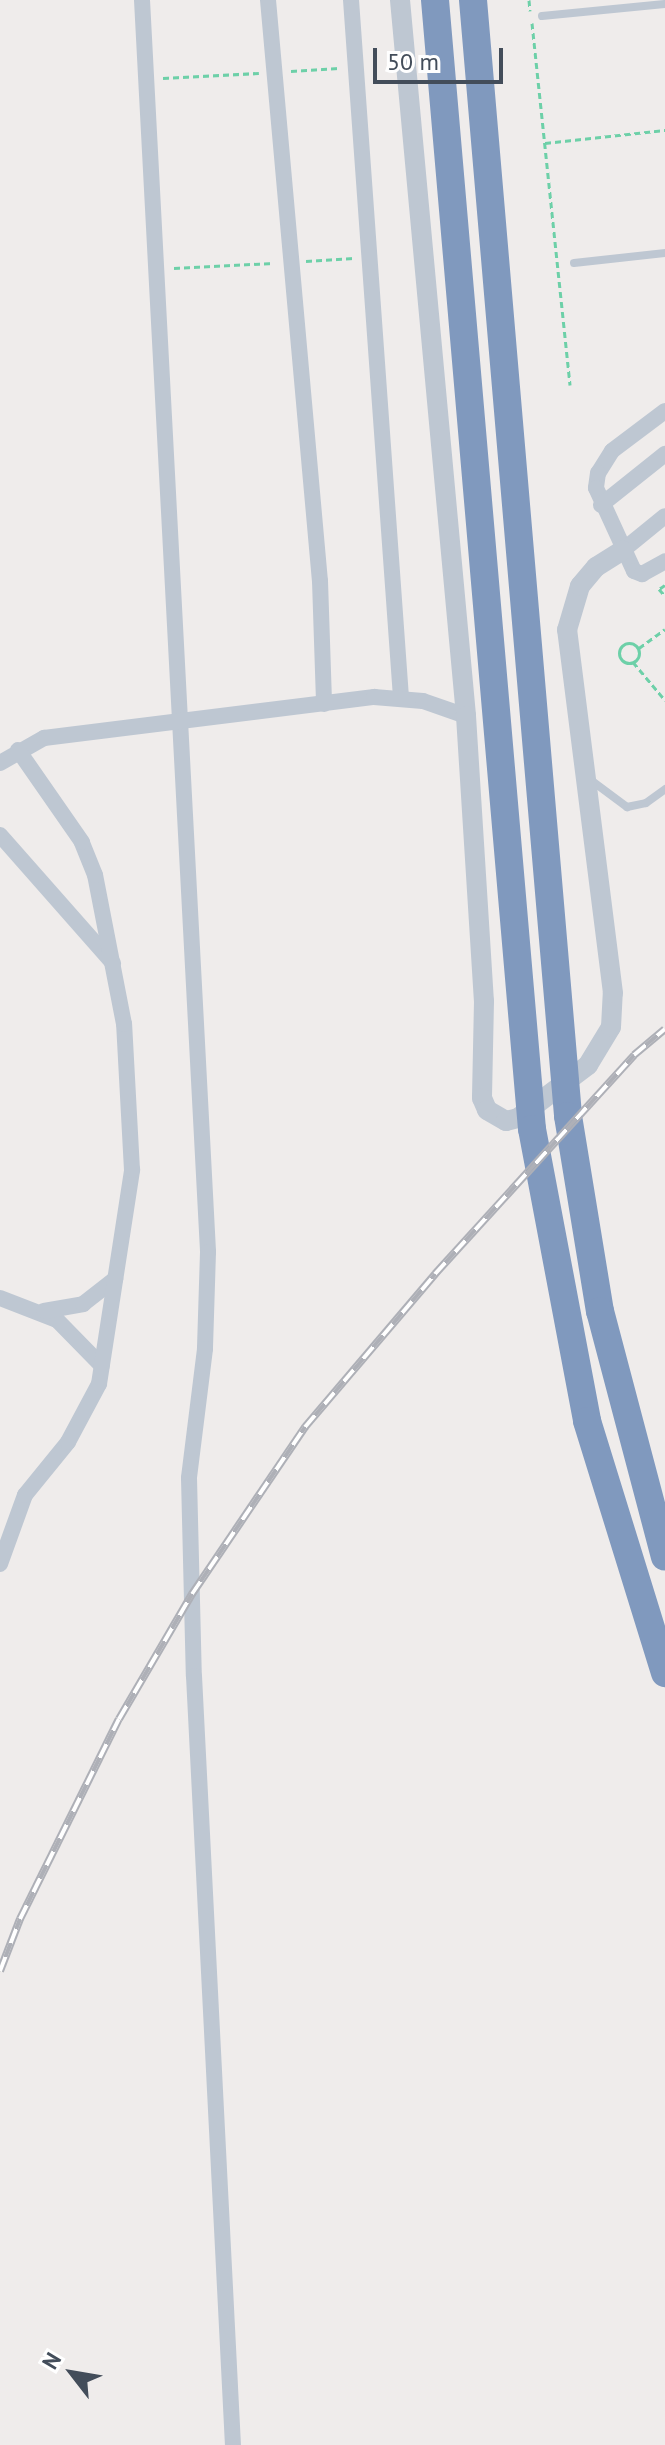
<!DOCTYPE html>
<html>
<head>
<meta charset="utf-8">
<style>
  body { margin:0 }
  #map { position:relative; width:665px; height:2445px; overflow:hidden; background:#efeceb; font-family:"PT Sans",sans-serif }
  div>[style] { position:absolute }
  .path>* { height:3px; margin-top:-1.5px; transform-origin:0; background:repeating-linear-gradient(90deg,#6dd0a8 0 6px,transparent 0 10px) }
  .path>.ring { margin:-1.5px; padding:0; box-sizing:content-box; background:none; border:3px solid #6dd0a8; border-radius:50% }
  .service>* { height:8px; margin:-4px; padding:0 4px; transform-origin:4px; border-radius:4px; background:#bec7d2 }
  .minor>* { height:16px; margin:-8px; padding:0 8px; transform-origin:8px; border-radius:8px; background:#bec7d2 }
  .tertiary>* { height:20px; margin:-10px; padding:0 10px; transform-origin:10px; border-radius:10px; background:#bec7d2 }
  .motorway>* { height:28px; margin:-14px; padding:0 14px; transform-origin:14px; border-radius:14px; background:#8099be }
  .rail>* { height:8px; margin-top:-4px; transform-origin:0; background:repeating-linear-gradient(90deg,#fff 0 15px,#aeb0b7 0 30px); box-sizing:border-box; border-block:2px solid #aeb0b7 }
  span { translate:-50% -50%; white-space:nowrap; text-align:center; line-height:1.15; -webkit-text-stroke:6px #fff; paint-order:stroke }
  .north { position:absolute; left:32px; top:2333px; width:80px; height:80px; -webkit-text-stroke:6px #fff; paint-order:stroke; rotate:301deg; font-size:22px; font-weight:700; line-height:32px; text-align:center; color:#434d5a }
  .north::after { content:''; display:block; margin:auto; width:28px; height:36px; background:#434d5a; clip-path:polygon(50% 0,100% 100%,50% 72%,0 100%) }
  .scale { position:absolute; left:373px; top:48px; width:130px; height:36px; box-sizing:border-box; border:4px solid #434d5a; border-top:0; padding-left:10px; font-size:24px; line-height:28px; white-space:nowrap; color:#434d5a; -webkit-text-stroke:6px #fff; paint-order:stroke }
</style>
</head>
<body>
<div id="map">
  <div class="path">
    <div style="left:529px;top:0;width:11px;rotate:85deg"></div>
    <div style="left:532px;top:23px;width:364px;rotate:84deg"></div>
    <div style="left:291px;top:71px;width:48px;rotate:-3.6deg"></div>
    <div style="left:163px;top:78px;width:96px;rotate:-3deg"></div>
    <div style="left:545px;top:143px;width:121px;rotate:-6.2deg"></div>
    <div style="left:306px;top:261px;width:48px;rotate:-3.6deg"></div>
    <div style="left:174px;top:268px;width:100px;rotate:-2.9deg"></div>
    <div style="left:665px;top:585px;width:7px;rotate:146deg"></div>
    <div style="left:659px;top:589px;width:9px;rotate:49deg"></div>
    <div class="ring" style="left:619px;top:643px;width:17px;height:17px"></div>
    <div style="left:639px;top:648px;width:32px;rotate:-36deg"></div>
    <div style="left:633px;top:662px;width:50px;rotate:49.9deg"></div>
  </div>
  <div class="service">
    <div style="left:542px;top:16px;width:124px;rotate:-5.6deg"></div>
    <div style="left:574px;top:263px;width:92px;rotate:-6.3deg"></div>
    <div style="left:592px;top:781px;width:44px;rotate:36.6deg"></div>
    <div style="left:627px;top:807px;width:19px;rotate:-12deg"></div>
    <div style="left:646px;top:803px;width:24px;rotate:-36deg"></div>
  </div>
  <div class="minor">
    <div style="left:142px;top:0;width:1254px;rotate:86.98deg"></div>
    <div style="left:208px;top:1252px;width:97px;rotate:91.8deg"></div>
    <div style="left:205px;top:1349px;width:130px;rotate:97.1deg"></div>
    <div style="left:189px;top:1478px;width:198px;rotate:88.6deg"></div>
    <div style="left:194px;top:1676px;width:770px;rotate:87.1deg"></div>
    <div style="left:268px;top:0;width:583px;rotate:84.89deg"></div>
    <div style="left:320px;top:581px;width:123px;rotate:88.1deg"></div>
    <div style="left:351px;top:0;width:700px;rotate:85.9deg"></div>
    <div style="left:665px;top:411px;width:66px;rotate:143deg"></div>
    <div style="left:612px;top:451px;width:26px;rotate:122deg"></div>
    <div style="left:598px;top:473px;width:15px;rotate:98deg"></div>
    <div style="left:596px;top:488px;width:91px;rotate:65.4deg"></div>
    <div style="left:634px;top:571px;width:9px;rotate:21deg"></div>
    <div style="left:642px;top:574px;width:26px;rotate:-29deg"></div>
    <div style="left:601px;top:505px;width:82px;rotate:-38.6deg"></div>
    <div style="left:622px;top:551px;width:55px;rotate:-39.1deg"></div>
    <div style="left:0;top:763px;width:51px;rotate:-29.6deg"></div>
    <div style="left:44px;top:738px;width:333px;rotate:-7.1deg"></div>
    <div style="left:374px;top:697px;width:49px;rotate:4.7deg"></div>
    <div style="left:423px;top:701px;width:46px;rotate:19.2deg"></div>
    <div style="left:0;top:835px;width:171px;rotate:48.6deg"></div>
    <div style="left:0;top:1298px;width:61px;rotate:21.1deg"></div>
    <div style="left:57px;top:1320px;width:64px;rotate:45.6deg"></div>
    <div style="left:44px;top:1311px;width:40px;rotate:-10deg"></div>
    <div style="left:83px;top:1304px;width:41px;rotate:-38deg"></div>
    <div style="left:0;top:1564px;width:73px;rotate:-70.1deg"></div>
    <div style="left:25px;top:1495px;width:68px;rotate:-50.9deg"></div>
    <div style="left:68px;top:1442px;width:66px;rotate:-61.9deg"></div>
    <div style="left:99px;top:1384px;width:217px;rotate:-81.2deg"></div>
    <div style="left:132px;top:1170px;width:146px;rotate:-93.1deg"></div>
    <div style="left:124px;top:1024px;width:152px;rotate:-101deg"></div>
    <div style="left:95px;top:875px;width:35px;rotate:-112deg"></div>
    <div style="left:82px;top:842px;width:112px;rotate:-124.8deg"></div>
  </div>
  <div class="tertiary">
    <div style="left:400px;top:0;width:719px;rotate:84.73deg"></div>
    <div style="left:466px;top:716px;width:286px;rotate:86.4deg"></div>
    <div style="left:484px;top:1001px;width:97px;rotate:91.2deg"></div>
    <div style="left:482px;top:1098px;width:13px;rotate:67deg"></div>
    <div style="left:487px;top:1110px;width:22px;rotate:30deg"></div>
    <div style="left:506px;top:1121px;width:12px;rotate:-14deg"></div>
    <div style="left:518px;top:1118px;width:88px;rotate:-37.1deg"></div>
    <div style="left:588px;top:1065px;width:44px;rotate:-58.8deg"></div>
    <div style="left:611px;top:1027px;width:34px;rotate:-87deg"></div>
    <div style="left:613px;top:993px;width:366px;rotate:-97.2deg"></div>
    <div style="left:567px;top:630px;width:46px;rotate:-73.5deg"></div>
    <div style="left:580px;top:586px;width:25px;rotate:-50deg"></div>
    <div style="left:596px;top:567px;width:31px;rotate:-32deg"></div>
  </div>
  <div class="motorway">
    <div style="left:435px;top:0;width:1133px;rotate:85.09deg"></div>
    <div style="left:532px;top:1129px;width:297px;rotate:79.3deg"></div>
    <div style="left:587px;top:1421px;width:264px;rotate:72.8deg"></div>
    <div style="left:473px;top:0;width:1120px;rotate:85.13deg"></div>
    <div style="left:568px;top:1116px;width:198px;rotate:80.7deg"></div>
    <div style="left:600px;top:1311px;width:254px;rotate:75.2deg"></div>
  </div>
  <div class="rail">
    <div style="left:0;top:1971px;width:56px;rotate:-69deg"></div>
    <div style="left:20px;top:1919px;width:223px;rotate:-63.7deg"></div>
    <div style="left:119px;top:1719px;width:145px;rotate:-59.7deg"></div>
    <div style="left:192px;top:1594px;width:202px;rotate:-55.9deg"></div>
    <div style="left:305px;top:1427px;width:201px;rotate:-49.6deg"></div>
    <div style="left:435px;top:1274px;width:296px;rotate:-47.7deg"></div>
    <div style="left:634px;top:1055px;width:40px;rotate:-40deg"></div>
  </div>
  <div class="north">N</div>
  <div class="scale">50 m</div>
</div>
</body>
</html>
